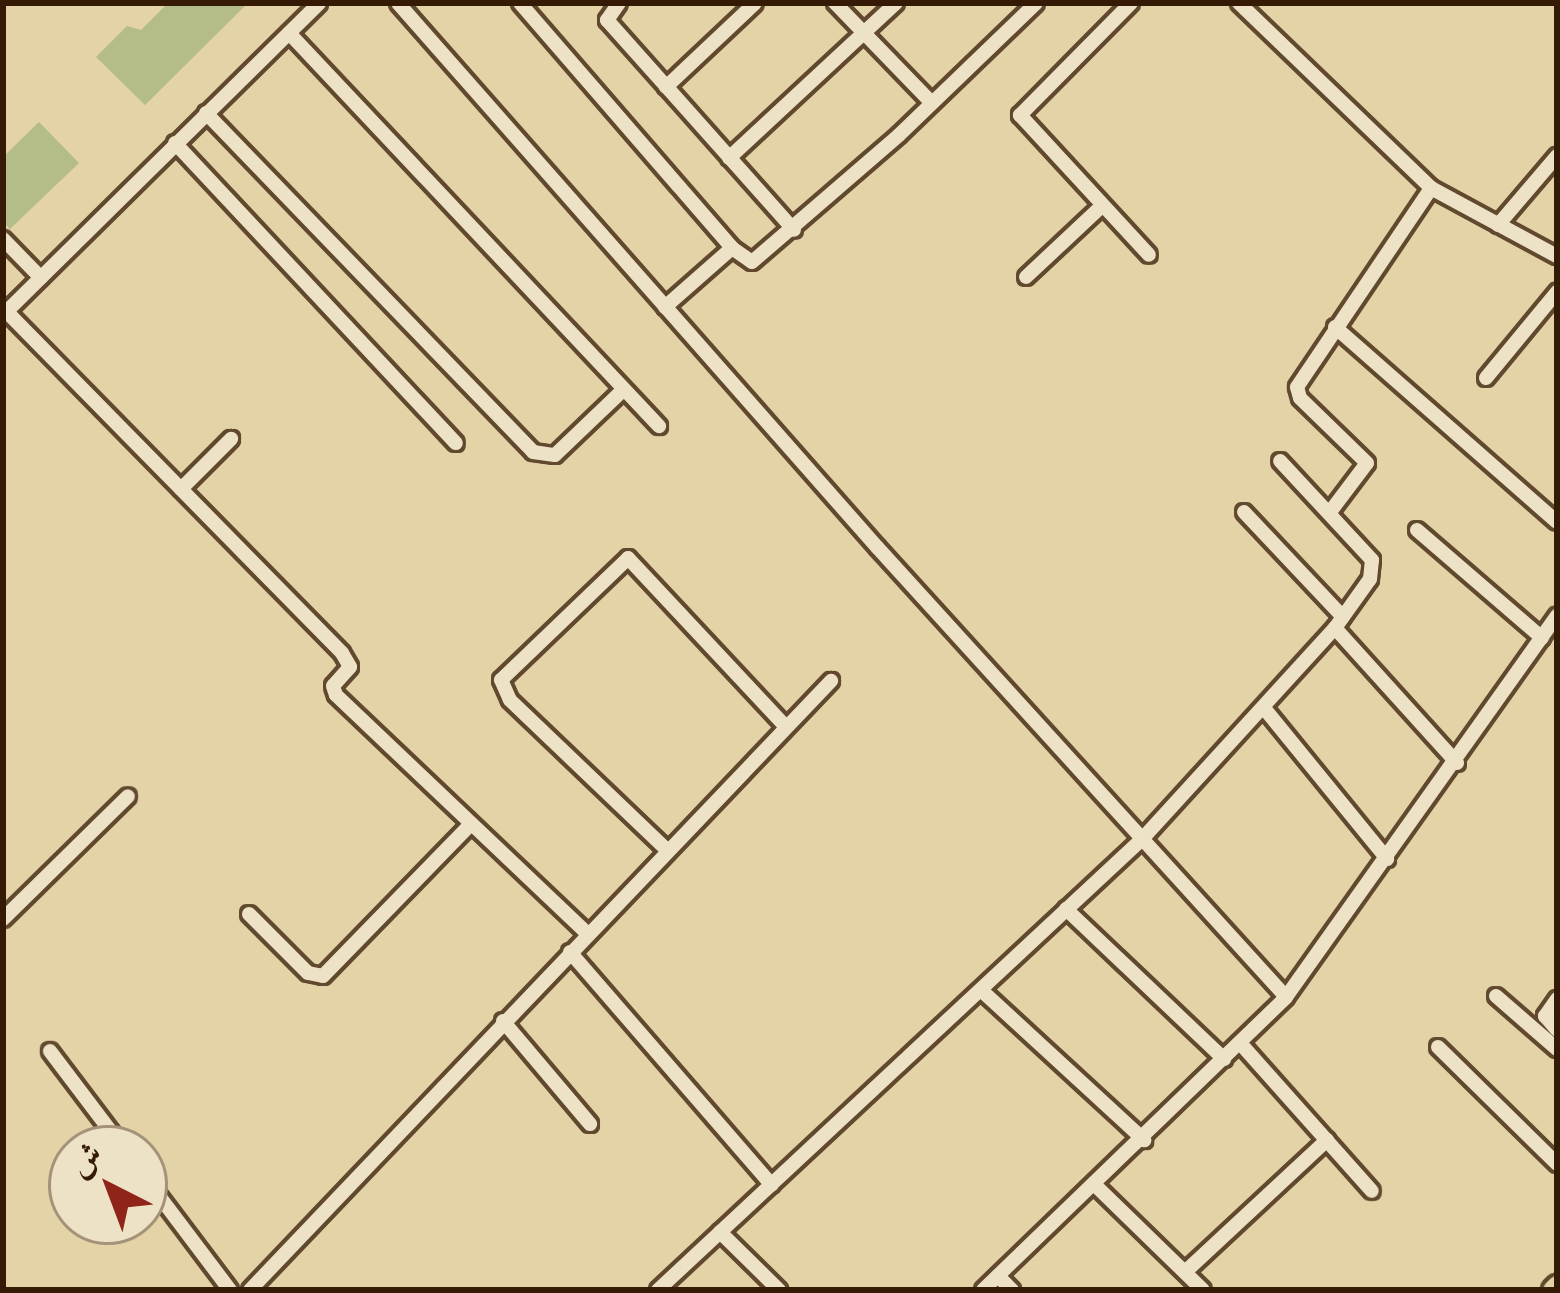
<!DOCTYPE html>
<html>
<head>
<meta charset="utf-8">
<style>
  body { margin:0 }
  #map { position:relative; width:1560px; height:1293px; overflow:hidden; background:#e5d3a8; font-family:Cardo,Amiri,serif }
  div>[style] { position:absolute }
  .green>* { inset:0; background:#b4bc88 }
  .roads { filter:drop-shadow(3px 0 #61492e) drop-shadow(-3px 0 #61492e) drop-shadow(0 3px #61492e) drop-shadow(0 -3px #61492e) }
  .street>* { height:14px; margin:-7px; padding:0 7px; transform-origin:7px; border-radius:7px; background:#eee2c6 }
  .primary>* { height:21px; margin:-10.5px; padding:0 10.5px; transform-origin:10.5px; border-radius:10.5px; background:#e5d3a8 }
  span { translate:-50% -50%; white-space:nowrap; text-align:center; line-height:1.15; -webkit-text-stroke:9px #eee2c6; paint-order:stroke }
  .frame { position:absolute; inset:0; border:6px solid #351b05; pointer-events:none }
  .north { position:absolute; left:48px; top:1125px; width:120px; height:120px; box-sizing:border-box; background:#eee2c6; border:3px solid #a49279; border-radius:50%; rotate:318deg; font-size:33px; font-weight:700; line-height:48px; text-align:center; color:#351b05 }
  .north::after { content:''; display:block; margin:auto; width:42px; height:54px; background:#8f2418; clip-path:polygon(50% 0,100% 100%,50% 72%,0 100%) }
</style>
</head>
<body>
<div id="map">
  <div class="green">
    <div style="clip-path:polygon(168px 3px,248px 3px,145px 105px,96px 57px,127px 26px,141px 30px)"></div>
    <div style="clip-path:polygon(39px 122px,79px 163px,10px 229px,3px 222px,3px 157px)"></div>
  </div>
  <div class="roads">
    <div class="street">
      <div style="left:398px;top:3px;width:725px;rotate:48.64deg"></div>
      <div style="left:877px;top:547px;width:608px;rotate:47.73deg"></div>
      <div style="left:520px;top:3px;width:324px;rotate:49.1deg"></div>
      <div style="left:732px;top:248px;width:24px;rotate:35deg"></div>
      <div style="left:752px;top:262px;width:194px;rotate:-40.8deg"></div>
      <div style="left:899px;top:135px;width:190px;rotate:-43.9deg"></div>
      <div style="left:619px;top:3px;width:21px;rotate:125deg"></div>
      <div style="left:607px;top:20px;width:281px;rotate:48.3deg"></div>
      <div style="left:835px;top:3px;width:139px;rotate:45.9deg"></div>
      <div style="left:1131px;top:3px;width:158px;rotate:134.7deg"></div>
      <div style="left:1020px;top:115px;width:190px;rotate:47.3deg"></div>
      <div style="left:1239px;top:3px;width:267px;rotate:43.9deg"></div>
      <div style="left:1431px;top:188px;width:143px;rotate:28.4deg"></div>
      <div style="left:289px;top:33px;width:540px;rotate:46.73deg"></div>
      <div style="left:666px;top:87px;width:122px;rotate:-43.3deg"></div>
      <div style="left:206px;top:113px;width:471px;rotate:46deg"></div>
      <div style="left:533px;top:452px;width:22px;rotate:8deg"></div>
      <div style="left:555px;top:455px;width:95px;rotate:-43.7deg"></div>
      <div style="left:175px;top:143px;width:411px;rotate:46.9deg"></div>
      <div style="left:729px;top:158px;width:228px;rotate:-42.9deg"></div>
      <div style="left:1498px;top:225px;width:91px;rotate:-49.5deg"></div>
      <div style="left:3px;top:239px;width:54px;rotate:45.7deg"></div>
      <div style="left:1026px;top:277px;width:104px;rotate:-43.1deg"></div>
      <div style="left:665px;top:307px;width:89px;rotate:-41.4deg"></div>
      <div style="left:7px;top:312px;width:478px;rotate:45.5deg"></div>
      <div style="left:342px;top:653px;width:16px;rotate:60deg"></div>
      <div style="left:350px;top:667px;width:25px;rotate:132deg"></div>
      <div style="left:333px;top:686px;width:9px;rotate:72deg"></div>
      <div style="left:336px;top:695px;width:347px;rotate:43.5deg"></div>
      <div style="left:3px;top:315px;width:444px;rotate:-44.6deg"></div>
      <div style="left:1335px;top:327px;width:295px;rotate:41.3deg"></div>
      <div style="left:1486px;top:378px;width:112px;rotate:-50.5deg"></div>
      <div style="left:181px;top:489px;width:71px;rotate:-45deg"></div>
      <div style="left:1244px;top:512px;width:144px;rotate:46.7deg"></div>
      <div style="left:1330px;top:512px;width:61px;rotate:-52.9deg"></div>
      <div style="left:1367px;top:463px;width:93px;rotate:-135.9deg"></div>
      <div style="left:1300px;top:398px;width:11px;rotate:-105deg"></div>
      <div style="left:1297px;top:387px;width:240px;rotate:-56deg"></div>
      <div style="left:1417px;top:530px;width:165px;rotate:40.8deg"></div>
      <div style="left:1335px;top:628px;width:182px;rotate:47.9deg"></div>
      <div style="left:1264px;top:708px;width:195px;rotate:50.8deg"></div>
      <div style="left:668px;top:851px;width:219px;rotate:-136.3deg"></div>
      <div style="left:510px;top:700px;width:22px;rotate:-114deg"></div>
      <div style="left:501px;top:680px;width:176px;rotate:-43.8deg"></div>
      <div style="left:628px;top:558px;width:230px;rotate:46.9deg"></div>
      <div style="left:1066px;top:909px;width:218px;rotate:43.5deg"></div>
      <div style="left:249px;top:914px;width:83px;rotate:45deg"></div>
      <div style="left:308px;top:973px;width:15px;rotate:11deg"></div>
      <div style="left:323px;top:976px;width:212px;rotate:-45.8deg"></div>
      <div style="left:3px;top:919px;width:175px;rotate:-44.5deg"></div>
      <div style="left:570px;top:952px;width:308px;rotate:49.1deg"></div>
      <div style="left:981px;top:990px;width:222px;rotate:42.6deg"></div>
      <div style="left:1496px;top:996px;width:81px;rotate:41deg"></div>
      <div style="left:1557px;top:999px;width:21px;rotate:125deg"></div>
      <div style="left:1545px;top:1016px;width:18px;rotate:49deg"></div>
      <div style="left:503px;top:1021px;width:135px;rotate:49.8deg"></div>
      <div style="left:1240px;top:1043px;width:198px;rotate:48.3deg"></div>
      <div style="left:1438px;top:1047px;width:167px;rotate:44.5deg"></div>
      <div style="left:50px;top:1051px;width:123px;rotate:52.9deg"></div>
      <div style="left:144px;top:1176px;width:143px;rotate:53deg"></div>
      <div style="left:1096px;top:1186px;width:149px;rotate:44.2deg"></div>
      <div style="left:720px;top:1232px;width:83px;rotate:44.5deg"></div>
      <div style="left:1185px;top:1272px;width:194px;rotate:-42.9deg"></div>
      <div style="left:998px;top:1276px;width:20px;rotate:45deg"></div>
      <div style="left:250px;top:1290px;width:842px;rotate:-46.35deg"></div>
      <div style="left:658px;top:1290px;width:663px;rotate:-42.98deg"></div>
      <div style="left:1143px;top:838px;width:285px;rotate:-47.6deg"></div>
      <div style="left:1335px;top:628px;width:60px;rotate:-54.5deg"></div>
      <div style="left:1370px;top:579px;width:19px;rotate:-84deg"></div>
      <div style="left:1372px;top:560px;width:135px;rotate:-132.9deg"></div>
      <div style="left:983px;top:1290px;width:421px;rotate:-44deg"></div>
      <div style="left:1286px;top:997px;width:468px;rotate:-54.6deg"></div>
    </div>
    <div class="primary">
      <div style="left:1553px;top:1290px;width:6px;rotate:-45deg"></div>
    </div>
  </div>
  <div class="frame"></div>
  <div class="north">ش</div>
</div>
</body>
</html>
